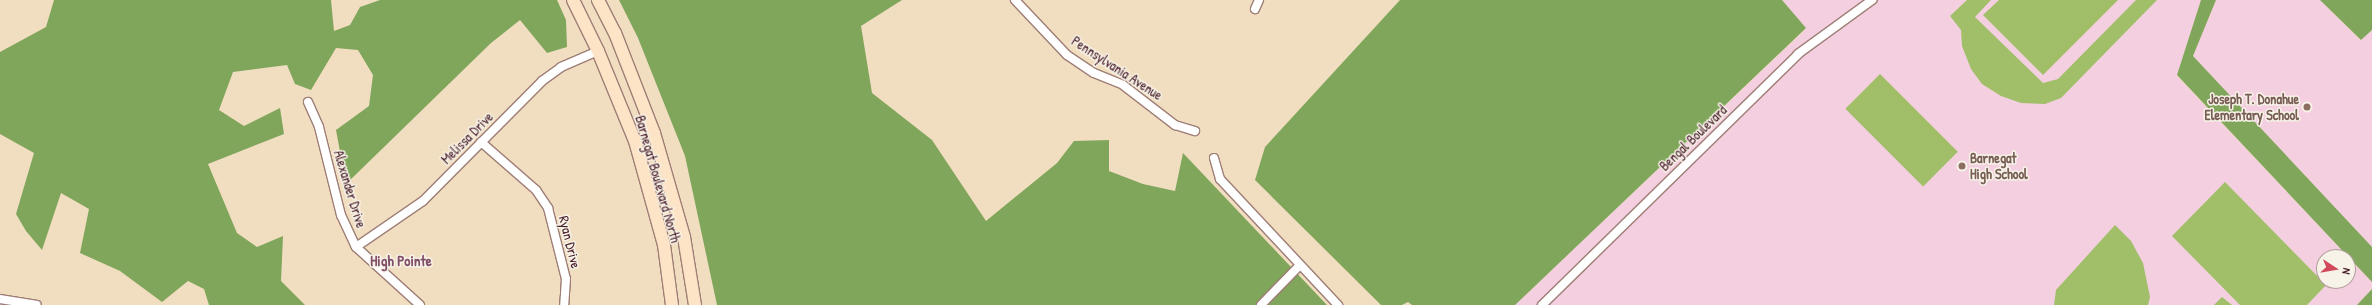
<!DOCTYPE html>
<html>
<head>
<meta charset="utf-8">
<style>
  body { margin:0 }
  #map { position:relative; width:2372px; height:305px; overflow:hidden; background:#f1dec0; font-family:"Patrick Hand",sans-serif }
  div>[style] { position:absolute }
  .built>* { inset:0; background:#f3cfdf }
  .green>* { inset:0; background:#a0bf68; transform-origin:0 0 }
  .forest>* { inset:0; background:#80a65c }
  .roads { filter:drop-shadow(1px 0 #9e7e76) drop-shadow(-1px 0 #9e7e76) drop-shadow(0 1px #9e7e76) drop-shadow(0 -1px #9e7e76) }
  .street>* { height:8px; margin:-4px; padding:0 4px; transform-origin:4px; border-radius:4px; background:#fff }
  .secondary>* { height:12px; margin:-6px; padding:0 6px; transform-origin:6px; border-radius:6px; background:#fee4c6 }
  .dots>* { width:11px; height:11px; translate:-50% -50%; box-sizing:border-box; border:2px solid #f7f3e8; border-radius:50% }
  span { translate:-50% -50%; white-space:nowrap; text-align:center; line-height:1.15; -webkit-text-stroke:3px #f7f3e8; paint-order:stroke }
  .street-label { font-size:14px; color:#4a1f2b }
  .education-label { font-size:14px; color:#785e54; font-weight:700 }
  .right { translate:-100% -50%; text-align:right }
  .left { translate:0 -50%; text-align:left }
  .neighbourhood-label { font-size:15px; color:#825068; font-weight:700 }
  .north { position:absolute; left:2316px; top:249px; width:40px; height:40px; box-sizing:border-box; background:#f7f3e8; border:1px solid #b29e9c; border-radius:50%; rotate:102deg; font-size:11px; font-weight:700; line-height:16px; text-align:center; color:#4a1f2b }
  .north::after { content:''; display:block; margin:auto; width:14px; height:18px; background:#d1495b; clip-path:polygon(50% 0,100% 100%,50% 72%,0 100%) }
</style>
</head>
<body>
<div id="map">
  <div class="built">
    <div style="clip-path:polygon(evenodd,1782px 0,2201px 0,2177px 76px,2372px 282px,2372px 289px,2357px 305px,1515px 305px,1806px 29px,1782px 0,2324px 257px,2348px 257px,2348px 281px,2324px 281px,2324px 257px)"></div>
    <div style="clip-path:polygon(2216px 0,2320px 0,2360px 40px,2372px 30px,2372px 247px,2193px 56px)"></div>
  </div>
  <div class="green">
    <div style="clip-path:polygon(1967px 0,1991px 0,1975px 17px,2043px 83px,2058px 79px,2136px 0,2157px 0,2061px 98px,2045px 104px,2021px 103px,2001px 96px,1982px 84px,1971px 69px,1962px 46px,1961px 30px,1950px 16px)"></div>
    <div style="clip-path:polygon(1999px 0,2118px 0,2043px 75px,1983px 15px)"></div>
    <div style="left:1880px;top:74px;width:110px;height:49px;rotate:45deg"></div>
    <div style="clip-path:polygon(2225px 182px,2326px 285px,2307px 305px,2240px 305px,2172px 236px)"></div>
    <div style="clip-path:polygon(2115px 225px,2131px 241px,2143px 263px,2150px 297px,2148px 305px,2054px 305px,2056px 290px)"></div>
    <div style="clip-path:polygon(2222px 297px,2232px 305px,2214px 305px)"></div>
  </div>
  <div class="forest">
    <div style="clip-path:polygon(54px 0,331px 0,334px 31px,350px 25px,360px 7px,380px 0,557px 0,566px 20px,567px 47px,547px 53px,520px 20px,491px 43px,346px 184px,336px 130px,369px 106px,373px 75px,358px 50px,336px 48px,311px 90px,295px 84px,287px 65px,233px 72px,219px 110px,244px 126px,280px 108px,284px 134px,208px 164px,237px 233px,257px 247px,283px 236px,281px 281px,305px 305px,209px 305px,204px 289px,188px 281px,162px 302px,120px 271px,80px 253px,89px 209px,61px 193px,42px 250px,26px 231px,16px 214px,34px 153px,0 134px,0 52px,46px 27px)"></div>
    <div style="clip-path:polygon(619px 0,902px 0,861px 26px,872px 93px,932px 140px,986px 221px,1057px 163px,1074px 141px,1109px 140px,1109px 171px,1143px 184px,1175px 191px,1183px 153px,1327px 305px,717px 305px,685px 156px,638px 38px)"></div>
    <div style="clip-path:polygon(1400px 0,1782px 0,1806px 28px,1515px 305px,1412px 305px,1408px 302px,1402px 305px,1381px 305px,1255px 180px,1265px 147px)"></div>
    <div style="clip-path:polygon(2201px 0,2216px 0,2193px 56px,2372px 247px,2372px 282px,2177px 75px)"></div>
    <div style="clip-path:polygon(2320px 0,2372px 0,2372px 30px,2361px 40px)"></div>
    <div style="clip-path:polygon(2372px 289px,2372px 305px,2357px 305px)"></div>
  </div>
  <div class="roads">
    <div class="street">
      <div style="left:1015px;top:0;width:76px;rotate:46.6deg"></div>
      <div style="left:1067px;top:55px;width:32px;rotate:34deg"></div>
      <div style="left:1094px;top:73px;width:31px;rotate:22deg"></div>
      <div style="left:1123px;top:85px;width:66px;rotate:37.6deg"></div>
      <div style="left:1175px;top:125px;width:21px;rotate:17deg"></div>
      <div style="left:1255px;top:9px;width:10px;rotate:-66deg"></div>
      <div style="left:308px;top:102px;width:27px;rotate:66deg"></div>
      <div style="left:319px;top:127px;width:91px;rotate:76deg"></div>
      <div style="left:341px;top:215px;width:35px;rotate:65deg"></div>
      <div style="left:356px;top:247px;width:86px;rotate:42.2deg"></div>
      <div style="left:481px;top:142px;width:73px;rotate:41.1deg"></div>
      <div style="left:536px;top:190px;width:22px;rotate:56deg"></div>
      <div style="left:548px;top:208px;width:73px;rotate:75.8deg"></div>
      <div style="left:566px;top:279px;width:26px;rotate:94deg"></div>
      <div style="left:1214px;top:158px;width:22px;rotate:74deg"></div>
      <div style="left:1220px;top:179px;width:173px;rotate:46.9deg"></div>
      <div style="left:356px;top:247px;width:81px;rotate:-34.5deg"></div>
      <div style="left:423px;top:201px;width:169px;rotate:-45.2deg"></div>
      <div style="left:542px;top:81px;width:24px;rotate:-36deg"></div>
      <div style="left:561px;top:67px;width:40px;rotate:-23.4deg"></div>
      <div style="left:0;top:299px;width:37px;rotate:9deg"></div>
      <div style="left:1261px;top:305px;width:54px;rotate:-45.7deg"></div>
      <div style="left:1542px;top:305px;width:359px;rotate:-44.4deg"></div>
      <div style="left:1798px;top:54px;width:92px;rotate:-36.1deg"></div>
    </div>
    <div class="secondary">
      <div style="left:573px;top:0;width:57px;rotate:63.9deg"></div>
      <div style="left:598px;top:51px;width:97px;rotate:67.7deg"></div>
      <div style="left:635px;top:141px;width:108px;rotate:74.4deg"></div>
      <div style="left:664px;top:245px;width:61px;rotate:82.4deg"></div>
      <div style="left:598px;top:0;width:37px;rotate:63deg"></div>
      <div style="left:615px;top:33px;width:107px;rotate:68.7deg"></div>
      <div style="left:654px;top:133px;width:108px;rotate:73.9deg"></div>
      <div style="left:684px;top:237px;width:69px;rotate:80.8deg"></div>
    </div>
  </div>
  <div class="dots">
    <div style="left:2307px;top:107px;background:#8d6e63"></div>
    <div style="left:1962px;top:166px;background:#8d6e63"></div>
  </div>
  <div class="street-label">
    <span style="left:1117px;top:68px;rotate:33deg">Pennsylvania Avenue</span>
    <span style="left:467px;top:138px;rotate:-45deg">Melissa Drive</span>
    <span style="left:1693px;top:138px;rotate:-44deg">Bengal Boulevard</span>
    <span style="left:658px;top:179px;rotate:74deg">Barnegat Boulevard North</span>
    <span style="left:350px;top:189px;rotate:73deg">Alexander Drive</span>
    <span style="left:570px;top:242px;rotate:76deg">Ryan Drive</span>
  </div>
  <div class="education-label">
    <span class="right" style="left:2299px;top:107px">Joseph T. Donahue<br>Elementary School</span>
    <span class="left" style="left:1970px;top:166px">Barnegat<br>High School</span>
  </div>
  <div class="neighbourhood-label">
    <span style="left:401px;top:261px">High Pointe</span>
  </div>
  <div class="north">N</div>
</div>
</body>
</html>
